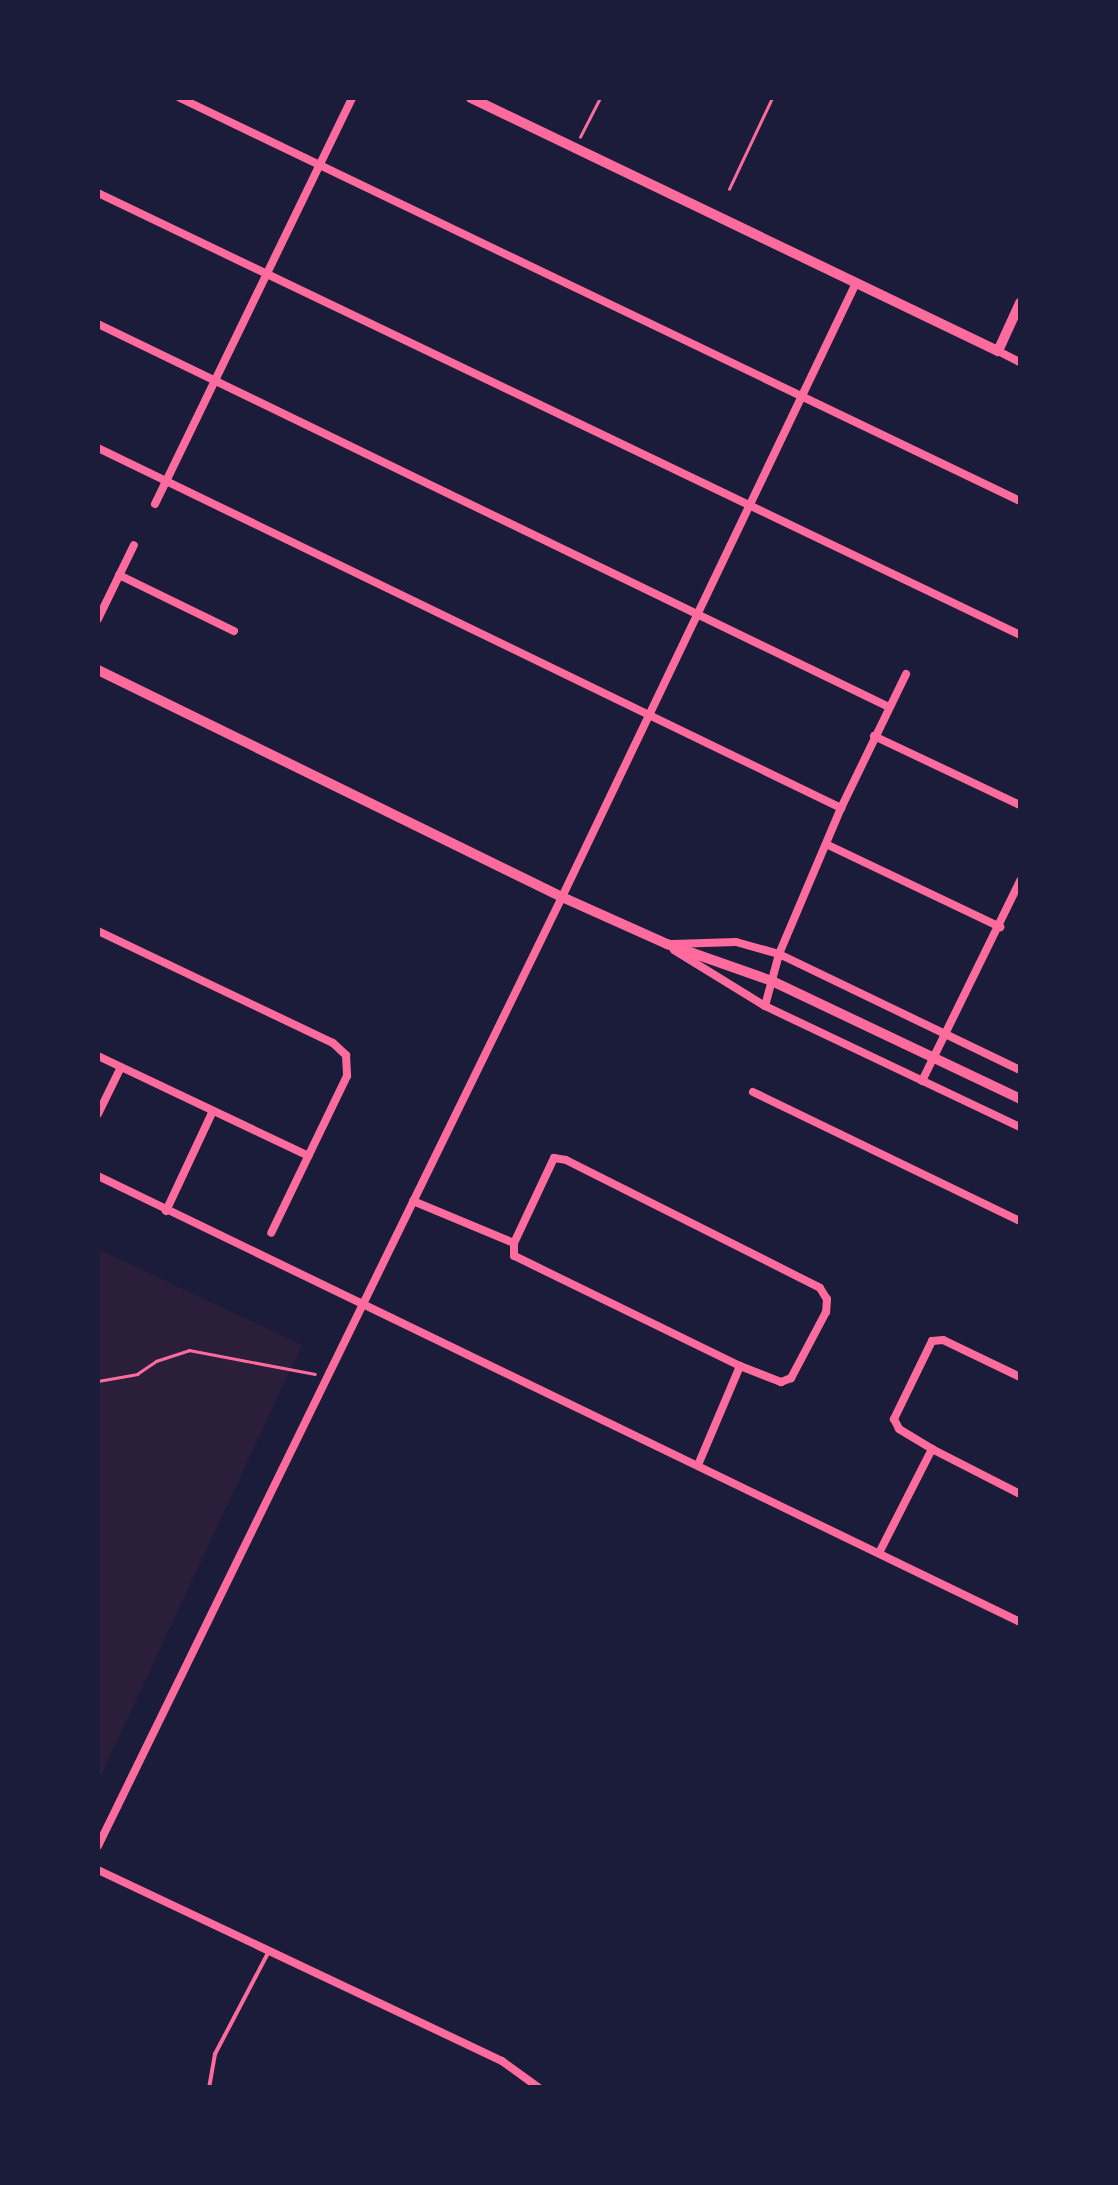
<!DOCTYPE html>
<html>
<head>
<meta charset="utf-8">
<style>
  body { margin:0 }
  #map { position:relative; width:1118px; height:2185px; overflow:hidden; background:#1b1b3a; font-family:Barlow,sans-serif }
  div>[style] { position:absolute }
  .green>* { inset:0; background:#2a1e3b }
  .path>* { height:2.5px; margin:-1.25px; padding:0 1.25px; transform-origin:1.25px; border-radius:1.25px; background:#ff6b9d }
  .service>* { height:4px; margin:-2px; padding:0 2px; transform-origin:2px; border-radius:2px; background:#ff6b9d }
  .minor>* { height:8px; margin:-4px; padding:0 4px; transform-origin:4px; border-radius:4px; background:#ff6b9d }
  .tertiary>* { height:10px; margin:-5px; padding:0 5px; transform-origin:5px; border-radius:5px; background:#ff6b9d }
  span { translate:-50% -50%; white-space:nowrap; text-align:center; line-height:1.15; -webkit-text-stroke:8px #1b1b3a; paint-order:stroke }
  .frame { position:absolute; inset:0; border:100px solid #1b1b3a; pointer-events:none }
</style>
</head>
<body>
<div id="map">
  <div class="green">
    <div style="clip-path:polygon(98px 1249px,302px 1345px,98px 1782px)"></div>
  </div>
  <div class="path">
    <div style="left:580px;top:137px;width:44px;rotate:-62.9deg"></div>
    <div style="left:729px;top:189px;width:101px;rotate:-64.7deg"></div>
    <div style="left:98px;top:1381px;width:40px;rotate:-10deg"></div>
    <div style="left:137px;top:1374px;width:23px;rotate:-34deg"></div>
    <div style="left:156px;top:1361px;width:35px;rotate:-18deg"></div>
    <div style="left:189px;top:1350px;width:128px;rotate:10.8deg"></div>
  </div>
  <div class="service">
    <div style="left:209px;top:2088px;width:35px;rotate:-80deg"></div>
    <div style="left:215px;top:2054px;width:116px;rotate:-62.3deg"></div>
  </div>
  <div class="minor">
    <div style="left:180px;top:98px;width:932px;rotate:25.63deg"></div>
    <div style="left:98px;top:193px;width:1022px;rotate:25.61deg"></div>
    <div style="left:98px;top:324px;width:879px;rotate:25.84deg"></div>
    <div style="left:998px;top:351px;width:25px;rotate:27deg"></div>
    <div style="left:98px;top:448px;width:826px;rotate:25.85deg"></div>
    <div style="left:155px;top:504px;width:451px;rotate:-64.1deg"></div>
    <div style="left:119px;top:575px;width:128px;rotate:26deg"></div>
    <div style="left:98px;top:619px;width:82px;rotate:-64.1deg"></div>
    <div style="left:874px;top:736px;width:161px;rotate:25.3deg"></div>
    <div style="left:828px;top:845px;width:191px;rotate:25.5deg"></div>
    <div style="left:98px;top:931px;width:260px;rotate:25.5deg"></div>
    <div style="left:333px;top:1043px;width:18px;rotate:43deg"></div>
    <div style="left:346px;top:1055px;width:21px;rotate:87deg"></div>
    <div style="left:347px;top:1076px;width:174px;rotate:115.8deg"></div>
    <div style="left:673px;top:944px;width:63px;rotate:-1.8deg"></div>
    <div style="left:736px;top:942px;width:45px;rotate:15.6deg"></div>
    <div style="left:779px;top:954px;width:267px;rotate:25.7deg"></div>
    <div style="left:674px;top:950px;width:107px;rotate:31.6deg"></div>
    <div style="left:765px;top:1006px;width:282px;rotate:25.4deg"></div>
    <div style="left:765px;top:1006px;width:54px;rotate:-74.9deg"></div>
    <div style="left:779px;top:954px;width:159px;rotate:-67deg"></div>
    <div style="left:841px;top:808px;width:149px;rotate:-64.1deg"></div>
    <div style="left:98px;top:1056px;width:233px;rotate:25.4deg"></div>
    <div style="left:922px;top:1081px;width:223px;rotate:-63.9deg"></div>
    <div style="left:753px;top:1092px;width:297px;rotate:25.8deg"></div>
    <div style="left:98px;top:1114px;width:52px;rotate:-63.9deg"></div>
    <div style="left:554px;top:1158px;width:12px;rotate:9deg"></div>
    <div style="left:566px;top:1160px;width:284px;rotate:26.7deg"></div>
    <div style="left:820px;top:1288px;width:13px;rotate:58deg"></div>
    <div style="left:827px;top:1299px;width:13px;rotate:94deg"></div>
    <div style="left:826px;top:1312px;width:75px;rotate:117.9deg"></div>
    <div style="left:791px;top:1378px;width:11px;rotate:158deg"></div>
    <div style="left:781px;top:1382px;width:44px;rotate:-158.7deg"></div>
    <div style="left:740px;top:1366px;width:251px;rotate:-154deg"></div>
    <div style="left:514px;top:1256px;width:13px;rotate:-90deg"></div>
    <div style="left:514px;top:1243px;width:94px;rotate:-64.8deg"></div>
    <div style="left:98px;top:1176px;width:1024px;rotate:25.81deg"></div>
    <div style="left:413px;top:1201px;width:109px;rotate:22.6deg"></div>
    <div style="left:166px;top:1211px;width:108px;rotate:-64.9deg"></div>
    <div style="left:1020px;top:1377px;width:85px;rotate:-154.3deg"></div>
    <div style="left:943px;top:1340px;width:11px;rotate:175deg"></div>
    <div style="left:932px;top:1341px;width:87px;rotate:116deg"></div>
    <div style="left:894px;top:1419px;width:11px;rotate:63deg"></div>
    <div style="left:899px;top:1429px;width:39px;rotate:31deg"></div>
    <div style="left:932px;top:1449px;width:99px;rotate:27.1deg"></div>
    <div style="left:698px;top:1465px;width:108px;rotate:-67deg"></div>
    <div style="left:879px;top:1553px;width:117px;rotate:-63deg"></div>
    <div style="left:98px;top:1846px;width:1056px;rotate:-63.94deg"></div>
    <div style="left:562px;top:897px;width:681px;rotate:-64.41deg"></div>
    <div style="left:98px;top:1870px;width:447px;rotate:25.3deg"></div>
    <div style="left:502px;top:2061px;width:46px;rotate:36.1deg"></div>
  </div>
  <div class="tertiary">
    <div style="left:471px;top:98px;width:585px;rotate:25.64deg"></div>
    <div style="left:998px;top:351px;width:53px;rotate:-65.4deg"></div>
    <div style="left:98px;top:670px;width:517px;rotate:26.07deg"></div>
    <div style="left:562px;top:897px;width:115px;rotate:24.1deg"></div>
    <div style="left:667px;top:944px;width:111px;rotate:19.4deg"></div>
    <div style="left:772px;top:981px;width:275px;rotate:25.4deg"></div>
  </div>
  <div class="frame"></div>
</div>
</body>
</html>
